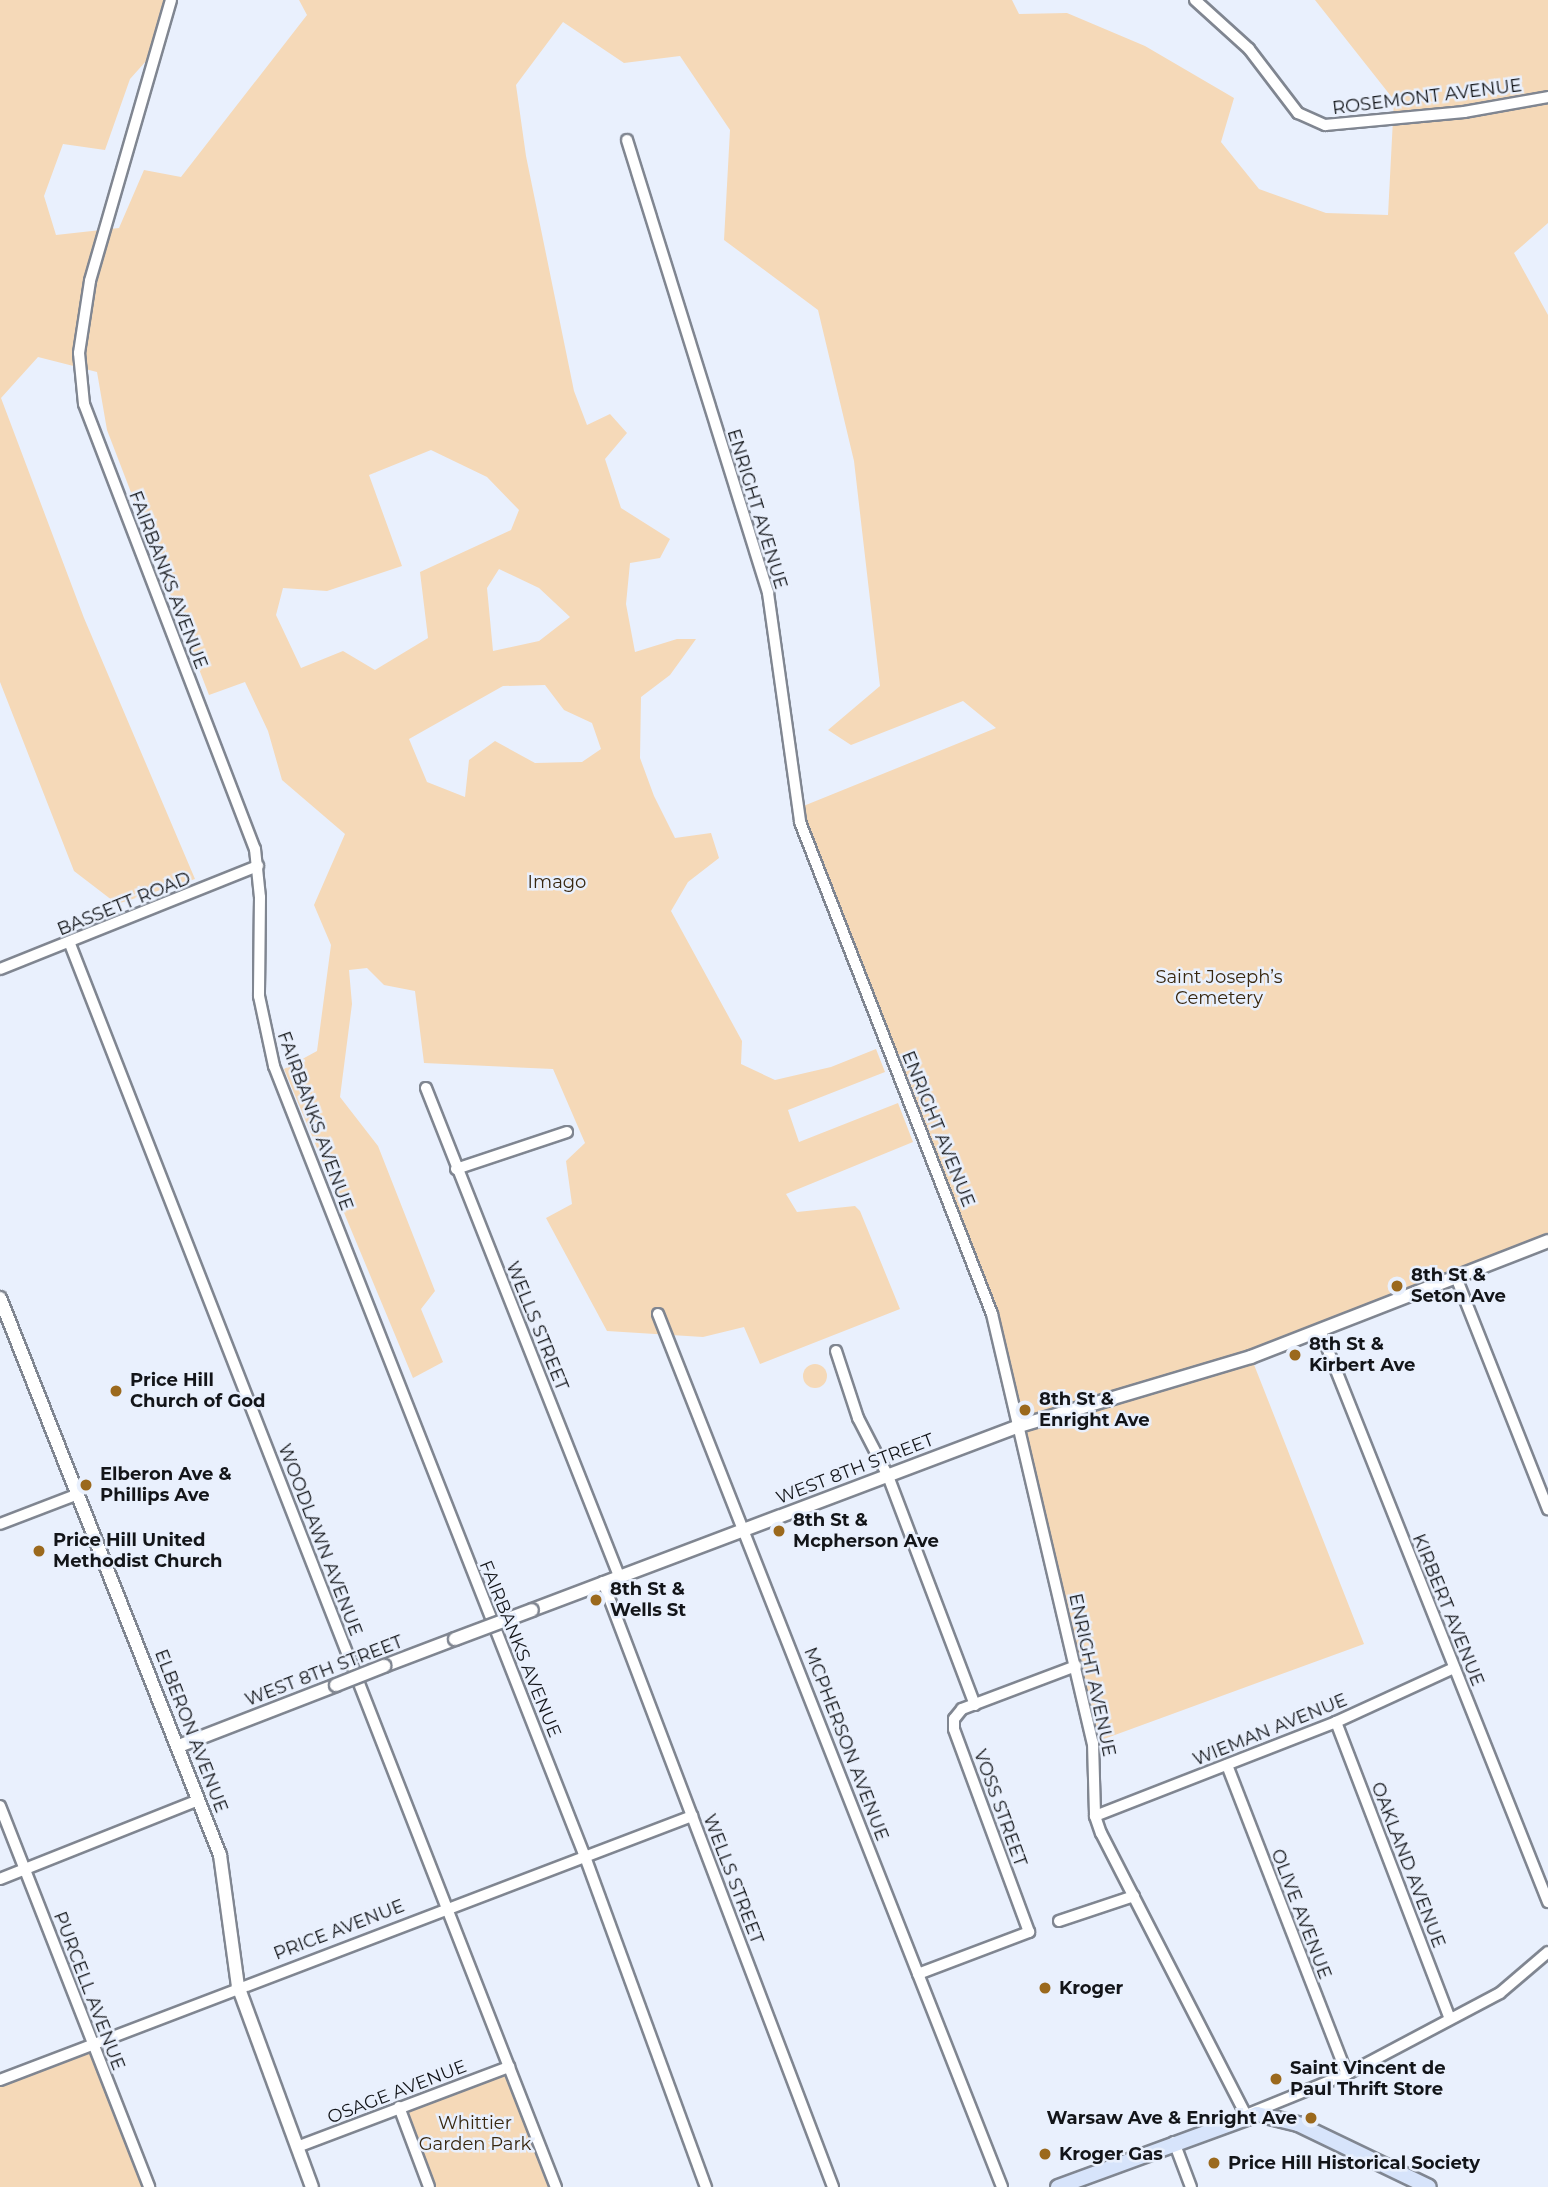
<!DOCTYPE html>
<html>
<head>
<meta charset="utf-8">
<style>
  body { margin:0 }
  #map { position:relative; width:1548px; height:2187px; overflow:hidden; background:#e9f0fd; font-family:Montserrat,sans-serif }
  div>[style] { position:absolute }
  .green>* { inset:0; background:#f5d9b8 }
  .round { border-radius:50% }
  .roads { filter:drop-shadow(2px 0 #808691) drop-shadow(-2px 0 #808691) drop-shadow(0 2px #808691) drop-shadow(0 -2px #808691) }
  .minor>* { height:10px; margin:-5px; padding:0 5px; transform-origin:5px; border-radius:5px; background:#fff }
  .tertiary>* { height:12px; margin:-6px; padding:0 6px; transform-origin:6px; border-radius:6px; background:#fff }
  .secondary>* { height:14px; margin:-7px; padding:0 7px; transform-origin:7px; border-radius:7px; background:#d7e4fb }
  .bridges { filter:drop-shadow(2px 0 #808691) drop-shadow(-2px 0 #808691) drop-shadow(0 2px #808691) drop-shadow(0 -2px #808691) }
  .tertiary-bridge>* { height:12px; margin:-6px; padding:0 6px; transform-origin:6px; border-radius:6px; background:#fff }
  .dots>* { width:19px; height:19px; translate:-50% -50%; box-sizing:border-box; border:4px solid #e9f0fd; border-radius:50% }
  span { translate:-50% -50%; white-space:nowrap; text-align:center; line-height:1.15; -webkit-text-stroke:5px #e9f0fd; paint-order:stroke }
  .street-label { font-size:18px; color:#131519 }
  .park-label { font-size:18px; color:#38270f }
  .poi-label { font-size:18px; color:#131519; font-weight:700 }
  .left { translate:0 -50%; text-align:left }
  .right { translate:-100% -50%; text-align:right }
</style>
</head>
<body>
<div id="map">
  <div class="green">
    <div style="clip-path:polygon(evenodd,0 0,171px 0,155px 51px,130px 79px,105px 150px,63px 144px,44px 196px,56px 235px,119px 228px,144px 170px,181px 177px,307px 15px,299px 0,1012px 0,1019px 14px,1067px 13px,1145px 46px,1234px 98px,1221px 142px,1259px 189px,1326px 213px,1388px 215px,1394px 100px,1315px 0,1548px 0,1548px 223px,1514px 253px,1548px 315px,1548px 1241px,1251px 1357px,1364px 1644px,1093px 1743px,992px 1314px,796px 809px,996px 728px,963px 701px,851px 745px,828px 730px,880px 686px,854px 461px,818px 310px,724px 240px,730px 130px,680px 56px,624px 63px,563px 22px,516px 85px,526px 156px,574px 391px,587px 425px,610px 414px,627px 433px,605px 459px,621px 508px,670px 539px,660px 558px,630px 563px,626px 604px,635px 652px,677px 639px,696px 639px,670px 675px,641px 697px,640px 758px,654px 796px,675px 838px,711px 833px,719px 858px,688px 882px,671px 911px,742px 1041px,741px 1064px,775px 1080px,831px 1067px,876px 1049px,885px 1072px,788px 1110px,799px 1142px,898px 1103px,913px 1142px,786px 1194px,797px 1212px,855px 1206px,860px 1211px,900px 1309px,760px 1364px,744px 1327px,703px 1337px,607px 1331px,546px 1218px,572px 1204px,566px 1161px,585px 1143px,553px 1069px,424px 1063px,415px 991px,384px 985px,367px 968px,349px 970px,352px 1004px,340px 1097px,378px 1146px,435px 1291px,421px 1309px,443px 1362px,413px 1378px,284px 1069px,317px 1051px,331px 945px,314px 905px,345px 834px,282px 780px,268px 731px,245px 682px,209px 695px,107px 430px,97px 372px,38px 357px,1px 398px,84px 618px,195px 879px,117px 904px,74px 871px,0 682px,0 0,431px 450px,487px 477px,519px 510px,511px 530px,420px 572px,428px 638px,375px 670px,343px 651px,301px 668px,276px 615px,283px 588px,327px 591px,402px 566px,369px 475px,431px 450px,0 0,499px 569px,539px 588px,570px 617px,539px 641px,493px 651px,487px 588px,499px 569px,0 0,545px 685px,564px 710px,592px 723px,601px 749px,582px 762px,535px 763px,495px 741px,469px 760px,465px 797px,427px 782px,409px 739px,503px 686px,545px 685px)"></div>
    <div class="round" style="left:803px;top:1364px;width:24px;height:24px"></div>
    <div style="clip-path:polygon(93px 2044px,149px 2187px,0 2187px,0 2080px)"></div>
    <div style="clip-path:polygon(509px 2067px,556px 2187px,429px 2187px,399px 2107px)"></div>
  </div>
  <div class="roads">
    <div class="minor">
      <div style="left:171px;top:0;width:292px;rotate:106.1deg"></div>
      <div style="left:90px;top:281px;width:73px;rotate:98.7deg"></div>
      <div style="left:79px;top:353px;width:51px;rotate:84.4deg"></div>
      <div style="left:84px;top:404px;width:477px;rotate:69deg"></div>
      <div style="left:255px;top:849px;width:48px;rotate:84.1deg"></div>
      <div style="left:260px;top:897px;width:99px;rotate:90.6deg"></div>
      <div style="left:259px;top:996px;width:72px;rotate:77.9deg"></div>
      <div style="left:274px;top:1066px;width:847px;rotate:68.53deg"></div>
      <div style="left:584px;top:1854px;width:355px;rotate:69.9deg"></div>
      <div style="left:1195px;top:0;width:73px;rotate:42.2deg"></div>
      <div style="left:1249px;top:49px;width:81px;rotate:52.6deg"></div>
      <div style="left:1298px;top:113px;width:30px;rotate:24deg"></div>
      <div style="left:1325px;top:125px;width:140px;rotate:-5.3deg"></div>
      <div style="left:1464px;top:112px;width:85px;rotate:-10.1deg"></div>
      <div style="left:627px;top:140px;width:474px;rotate:72.7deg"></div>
      <div style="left:768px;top:593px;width:231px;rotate:82deg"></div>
      <div style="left:800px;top:822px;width:528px;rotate:68.68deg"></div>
      <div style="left:992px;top:1314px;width:441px;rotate:76.8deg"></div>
      <div style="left:1093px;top:1743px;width:73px;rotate:88.4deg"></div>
      <div style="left:1095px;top:1816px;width:18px;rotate:71deg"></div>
      <div style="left:1101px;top:1833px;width:317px;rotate:62.8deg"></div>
      <div style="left:1246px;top:2115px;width:109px;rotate:-22.1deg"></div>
      <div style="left:1347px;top:2074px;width:173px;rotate:-27.9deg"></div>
      <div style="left:1500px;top:1993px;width:63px;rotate:-40.5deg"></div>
      <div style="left:70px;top:944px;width:1335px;rotate:68.65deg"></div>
      <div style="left:0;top:969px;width:278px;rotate:-21.8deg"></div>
      <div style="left:426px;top:1088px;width:525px;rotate:68.42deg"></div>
      <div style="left:456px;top:1169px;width:117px;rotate:-18.4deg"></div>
      <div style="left:1456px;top:1277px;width:250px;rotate:68.4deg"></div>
      <div style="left:658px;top:1314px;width:938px;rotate:68.49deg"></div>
      <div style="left:1320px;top:1330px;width:616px;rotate:68.27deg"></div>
      <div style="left:836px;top:1351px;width:71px;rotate:71.8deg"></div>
      <div style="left:858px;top:1418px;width:65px;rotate:62.7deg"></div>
      <div style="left:888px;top:1476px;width:245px;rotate:69.2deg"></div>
      <div style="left:0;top:1524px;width:84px;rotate:-21deg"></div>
      <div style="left:603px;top:1582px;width:647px;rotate:69.18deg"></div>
      <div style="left:1336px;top:1722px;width:318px;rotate:69deg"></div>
      <div style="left:1227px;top:1765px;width:331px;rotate:68.8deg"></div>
      <div style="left:0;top:1806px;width:409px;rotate:68.6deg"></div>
      <div style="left:1095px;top:1816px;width:259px;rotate:-21.3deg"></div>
      <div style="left:1336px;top:1722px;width:130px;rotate:-24.6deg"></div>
      <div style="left:0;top:1879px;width:214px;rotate:-21.7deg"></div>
      <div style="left:1059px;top:1921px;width:79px;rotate:-18.4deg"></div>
      <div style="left:918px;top:1974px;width:119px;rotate:-20.7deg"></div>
      <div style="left:1029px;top:1932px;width:216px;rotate:-110.3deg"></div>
      <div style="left:954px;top:1729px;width:10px;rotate:-90deg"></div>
      <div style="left:954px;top:1719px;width:13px;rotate:-51deg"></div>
      <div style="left:962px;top:1709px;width:122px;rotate:-20.7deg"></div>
      <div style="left:0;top:2080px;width:741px;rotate:-20.88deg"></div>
      <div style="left:399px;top:2107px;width:85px;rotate:69.4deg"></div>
      <div style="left:1174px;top:2142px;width:48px;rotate:69.3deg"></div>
      <div style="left:297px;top:2147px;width:227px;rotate:-20.7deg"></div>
    </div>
    <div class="tertiary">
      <div style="left:0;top:1298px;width:599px;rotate:68.45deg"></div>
      <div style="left:220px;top:1855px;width:132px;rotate:82.2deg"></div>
      <div style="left:238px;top:1986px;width:214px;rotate:69.8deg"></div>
      <div style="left:532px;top:1610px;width:521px;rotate:-20.7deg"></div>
      <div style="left:1019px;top:1426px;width:242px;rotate:-16.6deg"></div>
      <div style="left:1251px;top:1357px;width:319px;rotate:-21.3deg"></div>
      <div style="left:384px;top:1666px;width:76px;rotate:-20.8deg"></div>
      <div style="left:179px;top:1746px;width:168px;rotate:-21.2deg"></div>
    </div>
    <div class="secondary">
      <div style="left:1058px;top:2187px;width:212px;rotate:-20.1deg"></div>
      <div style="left:1257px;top:2114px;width:42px;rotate:13.7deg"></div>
      <div style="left:1298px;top:2124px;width:145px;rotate:25.7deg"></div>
    </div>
  </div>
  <div class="bridges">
    <div class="tertiary-bridge">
      <div style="left:455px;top:1639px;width:82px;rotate:-20.6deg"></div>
      <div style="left:336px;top:1685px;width:52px;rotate:-21.6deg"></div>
    </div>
  </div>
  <div class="dots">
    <div style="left:1397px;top:1286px;background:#9b691d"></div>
    <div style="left:1295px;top:1355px;background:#9b691d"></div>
    <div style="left:116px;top:1391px;background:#9b691d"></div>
    <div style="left:1025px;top:1410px;background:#9b691d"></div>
    <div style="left:86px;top:1485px;background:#9b691d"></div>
    <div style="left:779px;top:1531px;background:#9b691d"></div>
    <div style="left:39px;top:1551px;background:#9b691d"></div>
    <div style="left:596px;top:1600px;background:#9b691d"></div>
    <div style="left:1045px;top:1988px;background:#9b691d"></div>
    <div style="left:1276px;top:2079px;background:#9b691d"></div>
    <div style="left:1311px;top:2118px;background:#9b691d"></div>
    <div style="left:1045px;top:2154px;background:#9b691d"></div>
    <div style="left:1214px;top:2163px;background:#9b691d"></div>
  </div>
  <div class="street-label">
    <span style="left:1427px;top:97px;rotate:-7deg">ROSEMONT AVENUE</span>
    <span style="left:757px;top:509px;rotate:73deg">ENRIGHT AVENUE</span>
    <span style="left:168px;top:580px;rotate:69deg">FAIRBANKS AVENUE</span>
    <span style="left:124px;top:904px;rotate:-22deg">BASSETT ROAD</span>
    <span style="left:315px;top:1121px;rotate:70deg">FAIRBANKS AVENUE</span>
    <span style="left:938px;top:1129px;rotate:68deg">ENRIGHT AVENUE</span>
    <span style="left:537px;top:1326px;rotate:68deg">WELLS STREET</span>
    <span style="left:855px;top:1469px;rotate:-21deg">WEST 8TH STREET</span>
    <span style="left:320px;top:1540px;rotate:69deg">WOODLAWN AVENUE</span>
    <span style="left:1448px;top:1610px;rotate:68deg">KIRBERT AVENUE</span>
    <span style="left:520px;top:1649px;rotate:68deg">FAIRBANKS AVENUE</span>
    <span style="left:324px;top:1671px;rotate:-21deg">WEST 8TH STREET</span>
    <span style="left:1092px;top:1675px;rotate:78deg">ENRIGHT AVENUE</span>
    <span style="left:1270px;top:1730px;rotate:-22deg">WIEMAN AVENUE</span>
    <span style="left:191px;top:1731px;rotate:69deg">ELBERON AVENUE</span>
    <span style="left:846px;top:1744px;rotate:69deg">MCPHERSON AVENUE</span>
    <span style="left:1000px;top:1808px;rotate:70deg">VOSS STREET</span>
    <span style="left:1408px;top:1865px;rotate:69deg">OAKLAND AVENUE</span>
    <span style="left:733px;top:1879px;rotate:69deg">WELLS STREET</span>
    <span style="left:1301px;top:1914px;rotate:69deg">OLIVE AVENUE</span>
    <span style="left:339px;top:1930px;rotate:-21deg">PRICE AVENUE</span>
    <span style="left:89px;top:1991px;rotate:69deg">PURCELL AVENUE</span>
    <span style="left:397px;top:2092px;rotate:-21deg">OSAGE AVENUE</span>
  </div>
  <div class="park-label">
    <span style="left:557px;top:882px">Imago</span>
    <span style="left:1219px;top:988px">Saint Joseph’s<br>Cemetery</span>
    <span style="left:475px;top:2134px">Whittier<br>Garden Park</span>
  </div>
  <div class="poi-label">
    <span class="left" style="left:1411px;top:1286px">8th St &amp;<br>Seton Ave</span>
    <span class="left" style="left:1309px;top:1355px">8th St &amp;<br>Kirbert Ave</span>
    <span class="left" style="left:130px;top:1391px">Price Hill<br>Church of God</span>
    <span class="left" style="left:1039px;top:1410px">8th St &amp;<br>Enright Ave</span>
    <span class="left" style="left:100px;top:1485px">Elberon Ave &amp;<br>Phillips Ave</span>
    <span class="left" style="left:793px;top:1531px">8th St &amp;<br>Mcpherson Ave</span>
    <span class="left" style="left:53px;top:1551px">Price Hill United<br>Methodist Church</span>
    <span class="left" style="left:610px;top:1600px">8th St &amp;<br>Wells St</span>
    <span class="left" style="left:1059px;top:1988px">Kroger</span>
    <span class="left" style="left:1290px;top:2079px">Saint Vincent de<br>Paul Thrift Store</span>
    <span class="right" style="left:1297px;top:2118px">Warsaw Ave &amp; Enright Ave</span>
    <span class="left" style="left:1059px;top:2154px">Kroger Gas</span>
    <span class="left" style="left:1228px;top:2163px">Price Hill Historical Society</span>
  </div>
</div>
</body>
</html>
